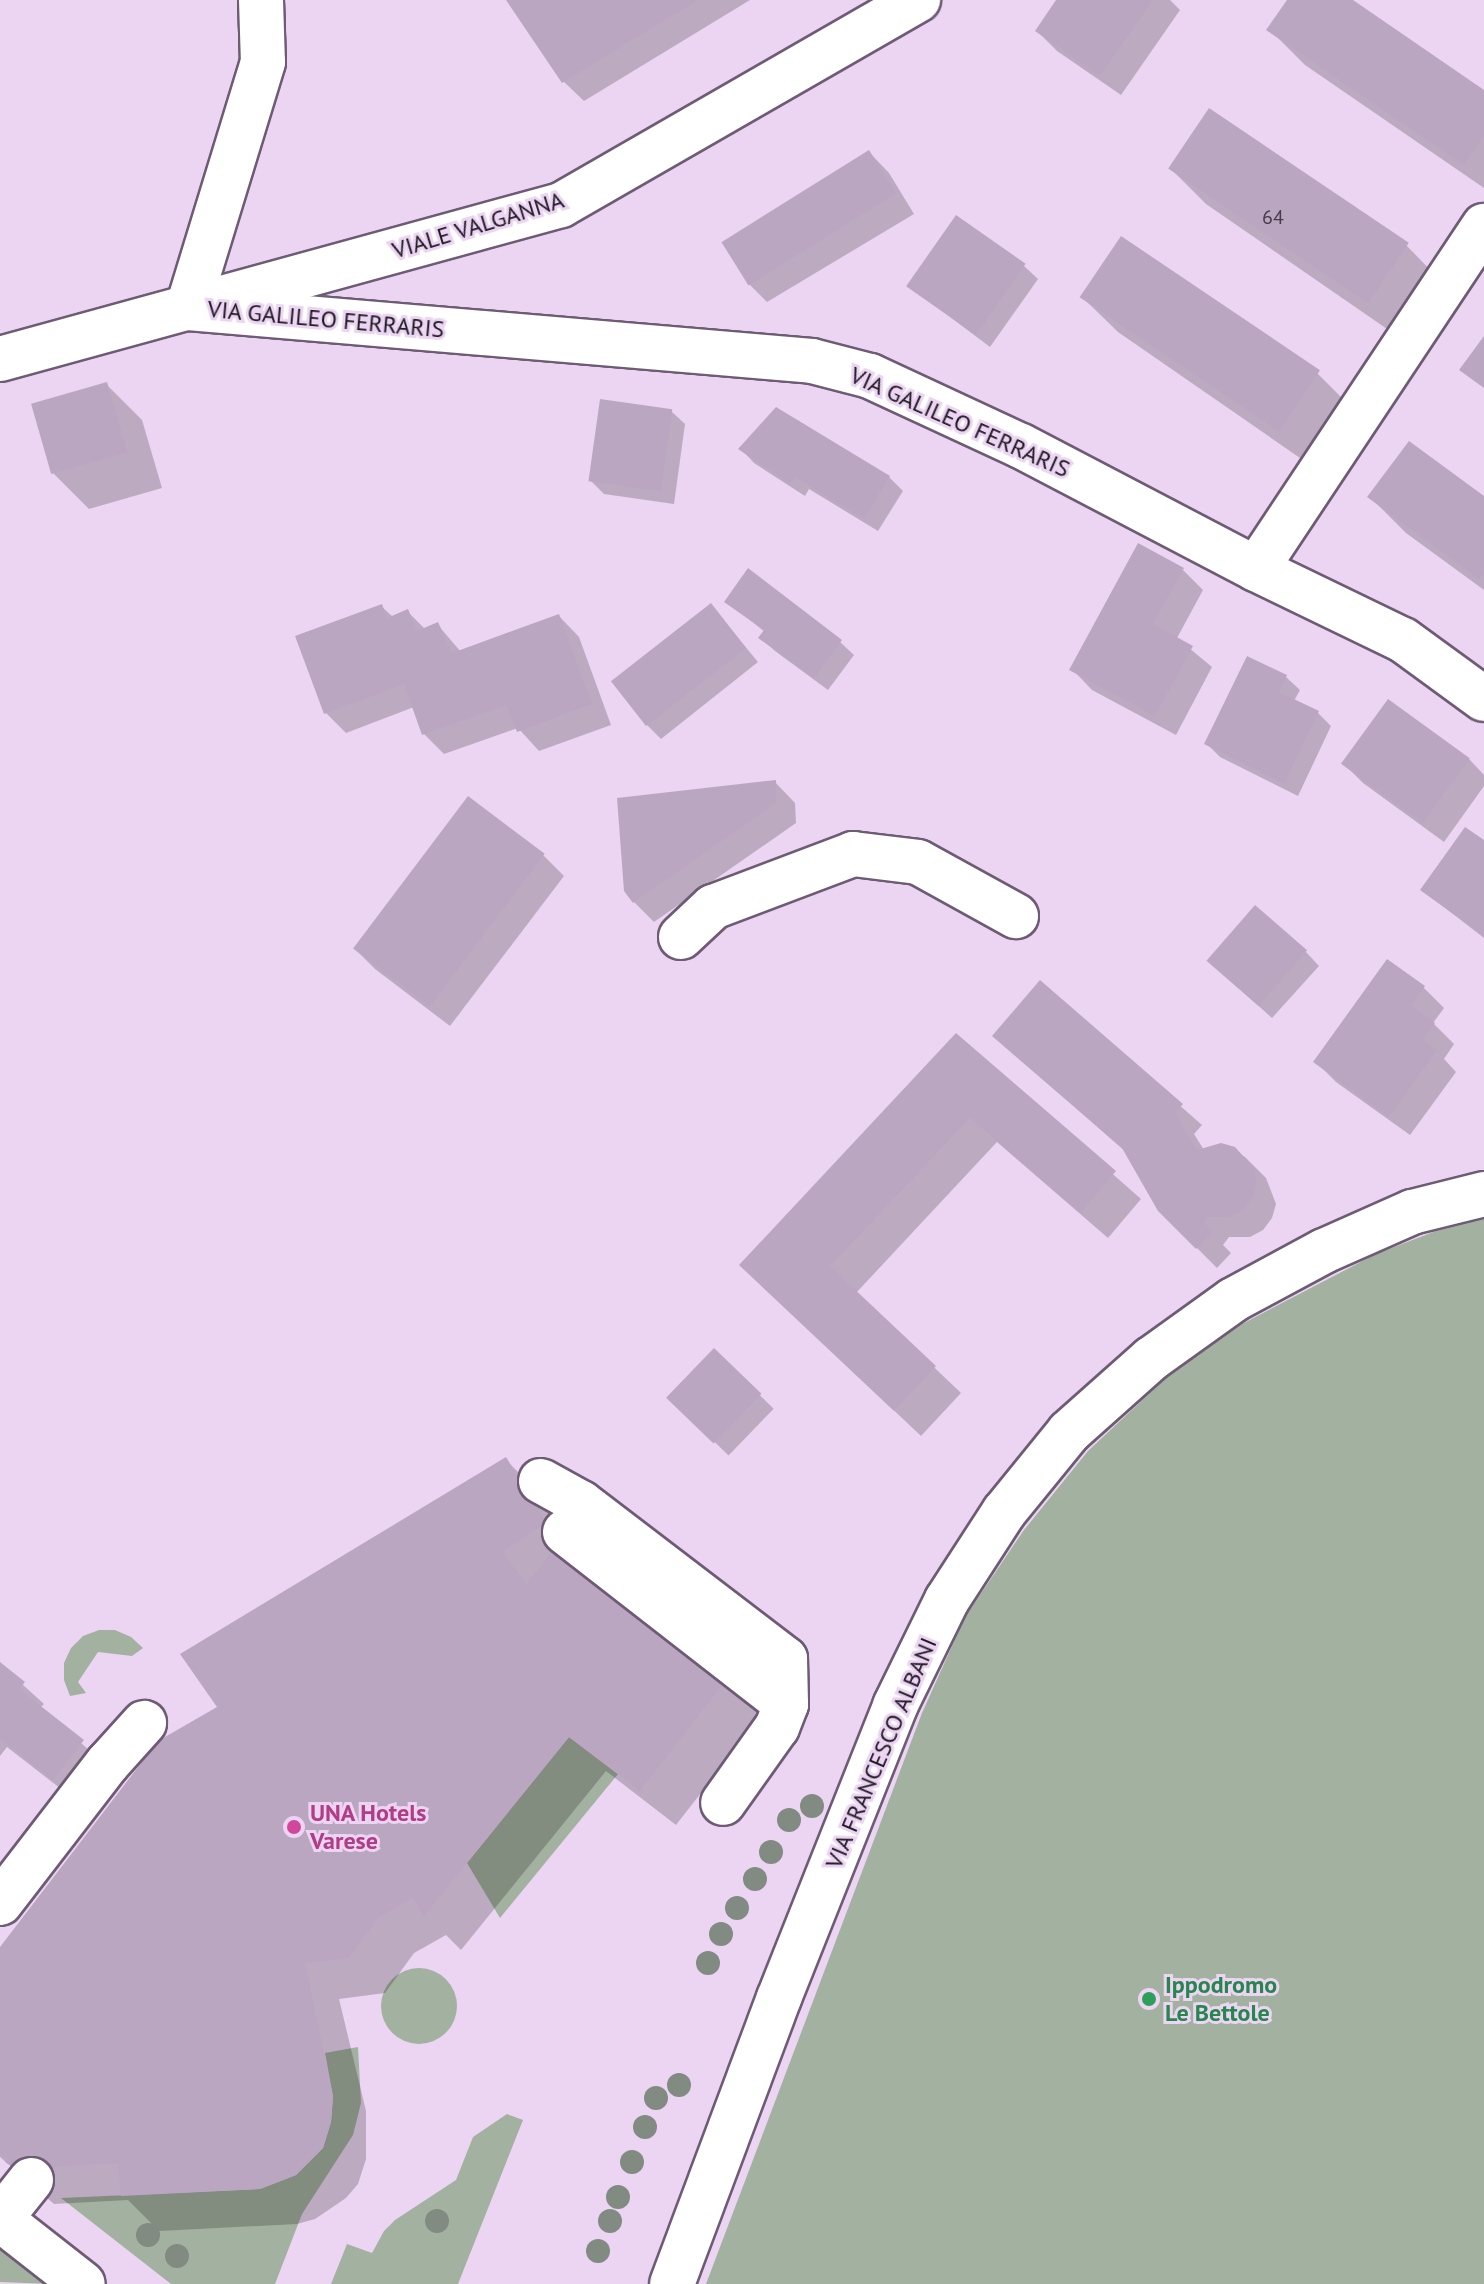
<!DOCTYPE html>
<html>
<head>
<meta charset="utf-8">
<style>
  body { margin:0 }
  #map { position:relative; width:1484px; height:2284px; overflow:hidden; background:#ebd5f2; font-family:"PT Sans",sans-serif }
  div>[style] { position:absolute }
  .green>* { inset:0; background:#a3b1a1 }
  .round { border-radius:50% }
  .shadow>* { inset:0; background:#0003; transform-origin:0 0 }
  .building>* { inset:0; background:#bba6c2; transform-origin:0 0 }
  .roads { filter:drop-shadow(2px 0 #6e5b74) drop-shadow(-2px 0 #6e5b74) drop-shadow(0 2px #6e5b74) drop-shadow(0 -2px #6e5b74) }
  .minor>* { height:44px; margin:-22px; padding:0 22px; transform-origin:22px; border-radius:22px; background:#fff }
  .major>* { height:44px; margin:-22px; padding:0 22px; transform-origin:22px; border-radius:22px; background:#fff }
  .trees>* { width:24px; height:24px; margin:-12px; border-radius:50%; background:#828b82 }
  .dots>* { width:22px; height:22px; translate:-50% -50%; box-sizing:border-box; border:4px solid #ebd5f2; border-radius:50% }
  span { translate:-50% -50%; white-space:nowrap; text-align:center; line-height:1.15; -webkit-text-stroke:6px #ebd5f2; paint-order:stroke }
  .number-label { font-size:20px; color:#463b49 }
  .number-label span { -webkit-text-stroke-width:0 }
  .street-label { font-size:24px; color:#1f1721 }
  .hotel-label { font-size:24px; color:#b23c85; font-weight:700 }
  .left { translate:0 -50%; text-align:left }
  .leisure-label { font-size:24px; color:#27864d; font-weight:700 }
</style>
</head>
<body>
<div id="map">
  <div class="green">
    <div style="clip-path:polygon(1484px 1219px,1484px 2284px,706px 2284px,922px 1713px,965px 1617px,1024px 1530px,1088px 1451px,1167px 1377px,1242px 1324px,1376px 1254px,1436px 1231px)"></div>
    <div style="clip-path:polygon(99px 1630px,115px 1630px,131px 1637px,143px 1648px,132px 1656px,98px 1652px,78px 1682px,86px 1693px,70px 1696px,64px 1680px,64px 1663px,71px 1648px,83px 1636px)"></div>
    <div style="clip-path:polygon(569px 1737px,618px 1774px,500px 1918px,467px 1863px)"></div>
    <div class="round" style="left:381px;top:1968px;width:76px;height:76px"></div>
    <div style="clip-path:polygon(358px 2047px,361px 2103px,353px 2135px,302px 2214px,275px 2284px,171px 2284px,61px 2198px,260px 2189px,296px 2175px,323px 2148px,331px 2122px,333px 2096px,325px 2053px)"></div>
    <div style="clip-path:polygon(507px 2114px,523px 2120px,458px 2284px,331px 2284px,347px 2244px,372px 2253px,384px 2231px,395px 2220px,456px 2180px,473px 2137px)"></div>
    <div style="clip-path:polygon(0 2242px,52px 2284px,0 2282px)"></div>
  </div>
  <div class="shadow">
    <div style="clip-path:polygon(509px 0,750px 0,584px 101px,563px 81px)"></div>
    <div style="clip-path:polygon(1058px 0,1170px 0,1180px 10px,1121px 95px,1057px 51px,1037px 31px)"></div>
    <div style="clip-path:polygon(1289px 0,1349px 0,1484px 92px,1484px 188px,1305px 65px,1269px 29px)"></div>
    <div style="clip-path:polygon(869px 152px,889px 173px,914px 214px,767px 302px,747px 282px)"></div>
    <div style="clip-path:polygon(1171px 169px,1407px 246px,1442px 282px,1403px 340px,1206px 204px)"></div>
    <div style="clip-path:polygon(1024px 266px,1038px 279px,990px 347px,909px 286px)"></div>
    <div style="clip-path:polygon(1082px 297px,1317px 373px,1353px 409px,1313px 467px,1118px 332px)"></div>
    <div style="clip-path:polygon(106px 384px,142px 420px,162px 488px,89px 509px,53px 473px)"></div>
    <div style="clip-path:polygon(671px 411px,685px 424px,674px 504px,604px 494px,591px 481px)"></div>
    <div style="clip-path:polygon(741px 449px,889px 477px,903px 491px,878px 531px,809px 489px,805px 496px,754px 463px)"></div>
    <div style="clip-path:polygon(1370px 497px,1484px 499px,1484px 590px,1406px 533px)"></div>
    <div style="clip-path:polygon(1183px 570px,1203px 590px,1177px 638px,1212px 667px,1176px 735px,1092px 690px,1072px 669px)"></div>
    <div style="clip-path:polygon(726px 601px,840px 642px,854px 655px,828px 690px,775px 651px,761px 638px,765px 632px)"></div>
    <div style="clip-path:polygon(711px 605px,758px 662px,661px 739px,647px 725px)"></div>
    <div style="clip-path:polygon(381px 606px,393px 617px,407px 611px,425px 629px,437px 624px,461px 652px,559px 616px,579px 637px,611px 725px,539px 751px,518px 728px,444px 754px,424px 734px,414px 707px,346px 733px,326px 713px)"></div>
    <div style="clip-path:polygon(1248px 658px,1286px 677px,1300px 690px,1294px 701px,1318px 713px,1331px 726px,1298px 796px,1220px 757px,1207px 744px)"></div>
    <div style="clip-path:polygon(1469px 759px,1484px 775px,1484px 786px,1444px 842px,1363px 783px,1343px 763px)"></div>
    <div style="clip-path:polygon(775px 782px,795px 803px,796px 823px,654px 922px,634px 902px)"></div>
    <div style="clip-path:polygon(469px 799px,544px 856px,564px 876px,450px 1026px,375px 969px,355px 949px)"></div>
    <div style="clip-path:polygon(1484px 843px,1484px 938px,1422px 890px)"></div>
    <div style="clip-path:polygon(1306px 952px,1319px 966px,1272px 1018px,1222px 973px)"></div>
    <div style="clip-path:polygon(1387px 962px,1424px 988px,1444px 1008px,1433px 1023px,1454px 1044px,1444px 1059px,1456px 1072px,1410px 1135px,1336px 1082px,1316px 1062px)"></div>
    <div style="clip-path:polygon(1040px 983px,1202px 1125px,1194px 1134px,1204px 1150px,1221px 1145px,1245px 1157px,1266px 1178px,1276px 1204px,1272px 1218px,1263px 1230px,1250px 1237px,1229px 1237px,1223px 1245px,1231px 1253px,1217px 1268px,1159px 1210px,1127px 1153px,994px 1036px)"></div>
    <div style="clip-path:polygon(956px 1036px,1141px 1199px,1108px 1238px,997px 1142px,856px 1293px,961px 1393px,921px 1436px,768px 1291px)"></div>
    <div style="left:714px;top:1351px;width:83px;height:65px;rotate:44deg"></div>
    <div style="clip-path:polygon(506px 1460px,542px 1496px,580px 1560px,725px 1680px,761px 1716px,676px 1825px,606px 1771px,461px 1950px,446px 1935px,414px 1953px,385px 1993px,339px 1999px,366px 2111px,366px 2159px,358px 2184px,346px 2198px,315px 2219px,297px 2224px,159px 2231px,128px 2200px,54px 2204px,0 2157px,0 1951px,220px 1707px)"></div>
    <div style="clip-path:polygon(0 1664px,44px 1704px,40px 1708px,102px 1761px,74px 1799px,7px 1747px,0 1756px)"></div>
  </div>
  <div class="building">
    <div style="clip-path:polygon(506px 0,698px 0,562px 83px)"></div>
    <div style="clip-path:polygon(1056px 0,1153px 0,1100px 76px,1035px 31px)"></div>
    <div style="clip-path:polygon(1287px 0,1353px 0,1484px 90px,1484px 136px,1464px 165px,1266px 30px)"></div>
    <div style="left:1209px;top:108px;width:241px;height:73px;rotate:34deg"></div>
    <div style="left:869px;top:150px;width:51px;height:174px;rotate:58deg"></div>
    <div style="left:956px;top:215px;width:85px;height:87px;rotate:35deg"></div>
    <div style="left:1121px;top:236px;width:240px;height:74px;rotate:34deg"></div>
    <div style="clip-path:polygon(1484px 336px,1484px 388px,1459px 370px)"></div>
    <div style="left:107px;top:382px;width:73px;height:79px;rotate:74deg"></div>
    <div style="left:600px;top:399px;width:73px;height:83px;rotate:8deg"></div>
    <div style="clip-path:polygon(776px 407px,890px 476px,864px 519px,795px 477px,790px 484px,738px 449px)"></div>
    <div style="clip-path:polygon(1409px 441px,1484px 496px,1484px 573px,1479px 579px,1367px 497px)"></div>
    <div style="clip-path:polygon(1138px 543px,1184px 568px,1153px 624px,1193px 646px,1155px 716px,1069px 670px)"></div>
    <div style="clip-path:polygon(748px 568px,842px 640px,814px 678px,758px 638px,764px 630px,724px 602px)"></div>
    <div style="left:711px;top:603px;width:57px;height:127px;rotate:52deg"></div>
    <div style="clip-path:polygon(382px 604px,387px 618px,408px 609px,417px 631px,438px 622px,452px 653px,559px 614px,592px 704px,517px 732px,507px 705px,422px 735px,404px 684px,324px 714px,295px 636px)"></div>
    <div style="clip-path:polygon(1247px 656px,1287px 675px,1279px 692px,1319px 711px,1284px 784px,1204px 744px)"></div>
    <div style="left:1388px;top:699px;width:101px;height:80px;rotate:36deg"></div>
    <div style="clip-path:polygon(776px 780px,776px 803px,633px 903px,624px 891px,617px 798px)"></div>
    <div style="left:468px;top:796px;width:96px;height:191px;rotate:37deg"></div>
    <div style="clip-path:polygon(1465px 827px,1484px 840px,1484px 936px,1420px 890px)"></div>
    <div style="left:1255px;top:905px;width:69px;height:74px;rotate:41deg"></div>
    <div style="clip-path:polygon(1387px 959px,1425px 986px,1411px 1006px,1435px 1023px,1423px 1040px,1437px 1050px,1389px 1117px,1313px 1062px)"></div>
    <div style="clip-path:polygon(1040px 980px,1183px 1104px,1175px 1113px,1197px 1150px,1221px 1143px,1235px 1147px,1254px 1168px,1257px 1182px,1253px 1197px,1243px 1210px,1229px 1217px,1208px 1217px,1204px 1223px,1213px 1232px,1196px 1249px,1158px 1211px,1122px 1148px,992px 1036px)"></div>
    <div style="clip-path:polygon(956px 1033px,1116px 1171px,1081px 1213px,970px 1118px,830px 1266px,936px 1366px,894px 1411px,739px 1265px)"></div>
    <div style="left:714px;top:1348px;width:66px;height:69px;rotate:44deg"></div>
    <div style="clip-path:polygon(506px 1457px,546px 1523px,502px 1552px,527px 1584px,556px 1546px,727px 1679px,640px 1791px,569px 1737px,424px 1916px,412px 1898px,378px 1918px,349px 1958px,305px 1963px,333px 2097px,331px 2122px,323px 2148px,296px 2175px,260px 2189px,121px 2196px,118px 2163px,16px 2169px,5px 2162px,8px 2159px,0 2153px,0 1947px,158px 1741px,217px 1707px,180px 1654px)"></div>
    <div style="clip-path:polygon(0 1662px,25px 1682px,19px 1689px,84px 1740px,53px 1780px,0 1739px)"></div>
  </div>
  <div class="roads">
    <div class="minor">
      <div style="left:261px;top:0;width:62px;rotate:88.2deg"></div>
      <div style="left:263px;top:62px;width:257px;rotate:107deg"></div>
      <div style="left:188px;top:308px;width:626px;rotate:4.85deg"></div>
      <div style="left:812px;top:361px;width:60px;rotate:14.5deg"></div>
      <div style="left:870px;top:376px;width:166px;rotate:24.9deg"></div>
      <div style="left:1021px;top:446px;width:265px;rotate:27.6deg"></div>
      <div style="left:1256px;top:569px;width:163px;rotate:25.8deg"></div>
      <div style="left:1403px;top:640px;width:100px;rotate:36.1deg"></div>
      <div style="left:1256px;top:569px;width:412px;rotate:-56.4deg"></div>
      <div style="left:681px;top:937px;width:44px;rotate:-43.2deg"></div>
      <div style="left:713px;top:907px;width:150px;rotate:-20.7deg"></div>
      <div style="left:853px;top:854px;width:65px;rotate:7deg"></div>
      <div style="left:918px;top:862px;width:112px;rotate:28.9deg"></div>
      <div style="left:541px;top:1481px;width:46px;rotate:28.8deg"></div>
      <div style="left:581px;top:1503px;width:257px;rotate:37.4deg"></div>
      <div style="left:785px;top:1659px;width:45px;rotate:88.7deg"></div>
      <div style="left:786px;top:1704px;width:25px;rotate:111deg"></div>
      <div style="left:777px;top:1727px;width:93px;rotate:125.4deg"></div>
      <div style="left:565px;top:1532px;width:280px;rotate:37.9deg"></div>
      <div style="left:0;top:1903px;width:177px;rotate:-52.4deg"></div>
      <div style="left:108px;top:1763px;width:54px;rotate:-48deg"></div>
      <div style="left:31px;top:2180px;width:50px;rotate:128.5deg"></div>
      <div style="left:0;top:2219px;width:105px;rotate:38.1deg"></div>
      <div style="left:672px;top:2284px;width:305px;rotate:-69.5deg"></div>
      <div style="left:779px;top:1998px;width:314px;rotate:-68.3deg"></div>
      <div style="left:895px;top:1706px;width:118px;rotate:-63.9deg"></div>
      <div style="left:947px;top:1600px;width:105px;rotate:-57.1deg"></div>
      <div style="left:1004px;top:1512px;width:103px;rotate:-50.9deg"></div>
      <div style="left:1069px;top:1432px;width:110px;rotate:-41.7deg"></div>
      <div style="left:1151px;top:1359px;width:101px;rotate:-35.7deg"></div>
      <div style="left:1233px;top:1300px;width:103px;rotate:-28.3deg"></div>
      <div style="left:1324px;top:1251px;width:96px;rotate:-23.9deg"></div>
      <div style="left:1412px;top:1212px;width:74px;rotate:-14deg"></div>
    </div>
    <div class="major">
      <div style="left:0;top:359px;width:582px;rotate:-15.35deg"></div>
      <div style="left:561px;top:205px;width:412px;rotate:-29.9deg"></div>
    </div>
  </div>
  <div class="trees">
    <div style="left:812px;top:1806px"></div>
    <div style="left:789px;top:1820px"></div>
    <div style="left:771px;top:1852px"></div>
    <div style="left:755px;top:1879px"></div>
    <div style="left:737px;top:1908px"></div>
    <div style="left:721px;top:1934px"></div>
    <div style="left:708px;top:1963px"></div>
    <div style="left:679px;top:2085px"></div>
    <div style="left:656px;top:2098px"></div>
    <div style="left:645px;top:2127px"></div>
    <div style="left:632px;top:2162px"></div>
    <div style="left:618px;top:2197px"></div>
    <div style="left:437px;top:2221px"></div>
    <div style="left:610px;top:2221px"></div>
    <div style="left:148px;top:2235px"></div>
    <div style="left:598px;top:2251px"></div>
    <div style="left:177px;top:2256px"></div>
  </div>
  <div class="dots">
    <div style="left:294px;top:1827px;background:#d1479c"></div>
    <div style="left:1149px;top:1999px;background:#2e9e5b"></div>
  </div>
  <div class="number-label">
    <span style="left:1273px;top:217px">64</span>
  </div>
  <div class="street-label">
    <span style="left:478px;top:225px;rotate:-17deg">VIALE VALGANNA</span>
    <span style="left:326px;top:319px;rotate:5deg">VIA GALILEO FERRARIS</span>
    <span style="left:960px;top:422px;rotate:24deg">VIA GALILEO FERRARIS</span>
    <span style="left:881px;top:1753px;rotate:-67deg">VIA FRANCESCO ALBANI</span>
  </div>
  <div class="hotel-label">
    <span class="left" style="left:310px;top:1827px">UNA Hotels<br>Varese</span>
  </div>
  <div class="leisure-label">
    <span class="left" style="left:1165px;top:1999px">Ippodromo<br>Le Bettole</span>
  </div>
</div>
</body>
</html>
